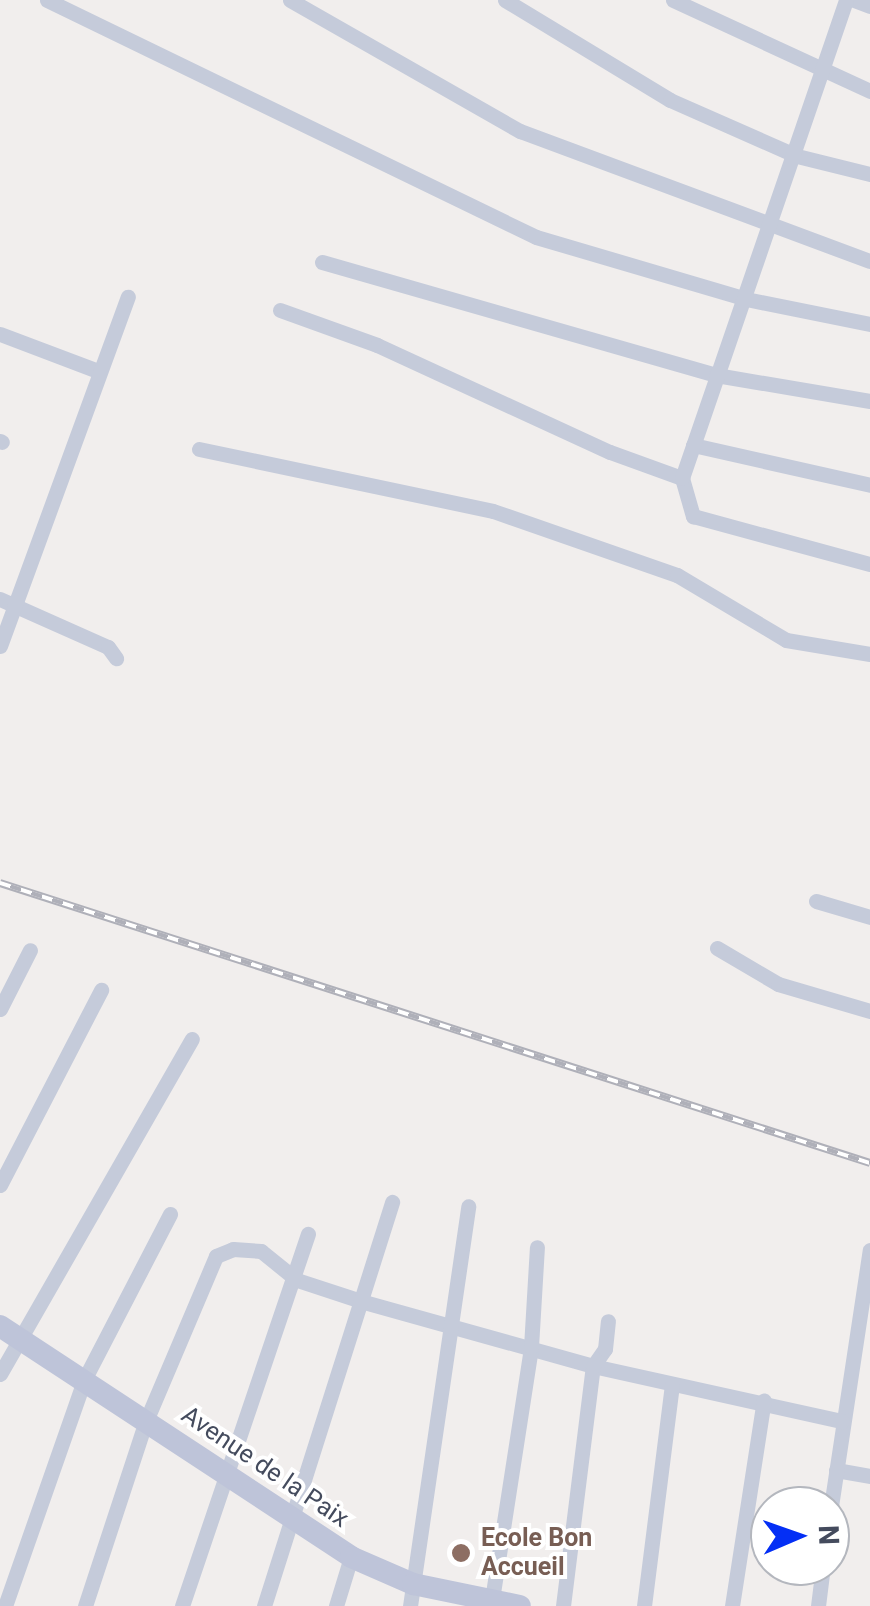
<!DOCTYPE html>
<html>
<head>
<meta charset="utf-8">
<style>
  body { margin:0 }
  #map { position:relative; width:870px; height:1606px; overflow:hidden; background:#f1eeed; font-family:Roboto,sans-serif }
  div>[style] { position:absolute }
  .street>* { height:15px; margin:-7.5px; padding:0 7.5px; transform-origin:7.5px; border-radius:7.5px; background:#c5cbda }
  .secondary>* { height:22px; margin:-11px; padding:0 11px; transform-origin:11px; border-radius:11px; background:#bec4d9 }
  .rail>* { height:8px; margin-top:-4px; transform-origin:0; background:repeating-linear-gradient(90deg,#fff 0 11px,#afb0b9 0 22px); box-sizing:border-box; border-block:2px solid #afb0b9 }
  .dots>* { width:28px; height:28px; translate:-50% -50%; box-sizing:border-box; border:5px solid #fff; border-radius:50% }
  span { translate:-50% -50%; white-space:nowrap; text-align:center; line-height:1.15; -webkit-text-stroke:8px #fff; paint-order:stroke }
  .street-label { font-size:25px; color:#444b5d }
  .education-label { font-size:25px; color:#785e54; font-weight:700 }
  .left { translate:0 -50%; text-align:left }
  .north { position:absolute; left:750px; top:1486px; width:100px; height:100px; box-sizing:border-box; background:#fff; border:2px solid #b4b7be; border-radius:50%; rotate:88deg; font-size:28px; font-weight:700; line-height:40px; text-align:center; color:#444b5d }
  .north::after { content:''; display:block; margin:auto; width:35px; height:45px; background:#042ff5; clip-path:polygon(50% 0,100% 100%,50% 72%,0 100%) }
</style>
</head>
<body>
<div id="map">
  <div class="street">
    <div style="left:47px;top:0;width:543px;rotate:25.86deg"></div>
    <div style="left:536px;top:237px;width:219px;rotate:16.4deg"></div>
    <div style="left:746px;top:299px;width:126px;rotate:11.4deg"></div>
    <div style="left:290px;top:0;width:265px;rotate:29.7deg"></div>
    <div style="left:520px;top:131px;width:373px;rotate:20.4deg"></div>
    <div style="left:505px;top:0;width:193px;rotate:31.2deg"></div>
    <div style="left:670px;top:100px;width:139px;rotate:23.8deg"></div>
    <div style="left:797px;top:156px;width:75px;rotate:13.9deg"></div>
    <div style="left:673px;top:0;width:217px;rotate:24.8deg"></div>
    <div style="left:854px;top:0;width:17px;rotate:21deg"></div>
    <div style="left:322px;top:262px;width:410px;rotate:16deg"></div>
    <div style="left:716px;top:375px;width:156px;rotate:9.6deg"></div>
    <div style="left:280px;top:310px;width:103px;rotate:19.8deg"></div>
    <div style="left:377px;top:345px;width:256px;rotate:24.7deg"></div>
    <div style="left:610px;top:452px;width:77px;rotate:19.9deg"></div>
    <div style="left:682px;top:478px;width:40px;rotate:74deg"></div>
    <div style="left:693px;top:516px;width:183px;rotate:15.2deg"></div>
    <div style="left:0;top:334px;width:105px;rotate:20.7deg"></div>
    <div style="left:0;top:441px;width:2px;rotate:27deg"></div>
    <div style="left:693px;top:445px;width:181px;rotate:12.7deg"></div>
    <div style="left:199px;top:449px;width:300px;rotate:11.9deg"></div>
    <div style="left:493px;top:511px;width:195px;rotate:19.2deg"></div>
    <div style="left:677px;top:575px;width:127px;rotate:30.8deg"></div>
    <div style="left:786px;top:640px;width:85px;rotate:9.5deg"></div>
    <div style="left:682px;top:478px;width:505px;rotate:-71.06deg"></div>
    <div style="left:0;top:599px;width:118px;rotate:24deg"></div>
    <div style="left:108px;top:647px;width:14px;rotate:54deg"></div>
    <div style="left:0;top:646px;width:372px;rotate:-69.9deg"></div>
    <div style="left:816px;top:901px;width:56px;rotate:16.5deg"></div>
    <div style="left:717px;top:948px;width:71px;rotate:30.5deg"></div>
    <div style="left:778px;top:984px;width:96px;rotate:16.4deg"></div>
    <div style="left:0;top:1009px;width:66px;rotate:-63deg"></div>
    <div style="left:0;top:1185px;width:220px;rotate:-62.6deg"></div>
    <div style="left:0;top:1374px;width:386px;rotate:-60.2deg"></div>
    <div style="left:836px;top:1470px;width:35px;rotate:10deg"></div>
    <div style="left:830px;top:1513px;width:266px;rotate:-81.4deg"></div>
    <div style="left:5px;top:1606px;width:239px;rotate:-70.7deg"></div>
    <div style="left:84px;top:1380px;width:187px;rotate:-62.6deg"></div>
    <div style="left:85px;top:1606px;width:195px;rotate:-71.8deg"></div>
    <div style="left:146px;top:1421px;width:179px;rotate:-67deg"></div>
    <div style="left:216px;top:1256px;width:18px;rotate:-22deg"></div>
    <div style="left:233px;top:1249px;width:28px;rotate:4deg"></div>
    <div style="left:261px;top:1251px;width:46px;rotate:38.9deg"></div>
    <div style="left:297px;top:1280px;width:71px;rotate:18.2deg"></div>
    <div style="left:364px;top:1302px;width:238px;rotate:15.6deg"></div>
    <div style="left:593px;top:1366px;width:255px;rotate:12.5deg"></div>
    <div style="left:182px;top:1606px;width:393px;rotate:-71.3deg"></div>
    <div style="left:264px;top:1606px;width:424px;rotate:-72.4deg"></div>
    <div style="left:336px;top:1606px;width:51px;rotate:-73deg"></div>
    <div style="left:410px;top:1606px;width:404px;rotate:-81.7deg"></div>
    <div style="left:491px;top:1606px;width:262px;rotate:-81.2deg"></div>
    <div style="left:531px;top:1347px;width:100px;rotate:-86.6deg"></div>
    <div style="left:563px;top:1606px;width:242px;rotate:-82.9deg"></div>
    <div style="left:593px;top:1366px;width:21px;rotate:-55deg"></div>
    <div style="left:605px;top:1349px;width:28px;rotate:-84deg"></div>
    <div style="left:644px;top:1606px;width:223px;rotate:-82.8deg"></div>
    <div style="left:732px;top:1606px;width:208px;rotate:-81.2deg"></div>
    <div style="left:818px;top:1606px;width:40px;rotate:-82.9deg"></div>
  </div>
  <div class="secondary">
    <div style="left:0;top:1326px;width:420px;rotate:33.3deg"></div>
    <div style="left:351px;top:1557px;width:68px;rotate:23.5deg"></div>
    <div style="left:413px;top:1584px;width:109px;rotate:11.6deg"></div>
  </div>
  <div class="rail">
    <div style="left:0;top:883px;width:914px;rotate:17.84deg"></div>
  </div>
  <div class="dots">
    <div style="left:461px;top:1553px;background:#8d6e63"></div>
  </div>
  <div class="street-label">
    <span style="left:265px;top:1467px;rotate:34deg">Avenue de la Paix</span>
  </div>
  <div class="education-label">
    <span class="left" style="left:481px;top:1553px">Ecole Bon<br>Accueil</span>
  </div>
  <div class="north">N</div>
</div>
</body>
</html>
